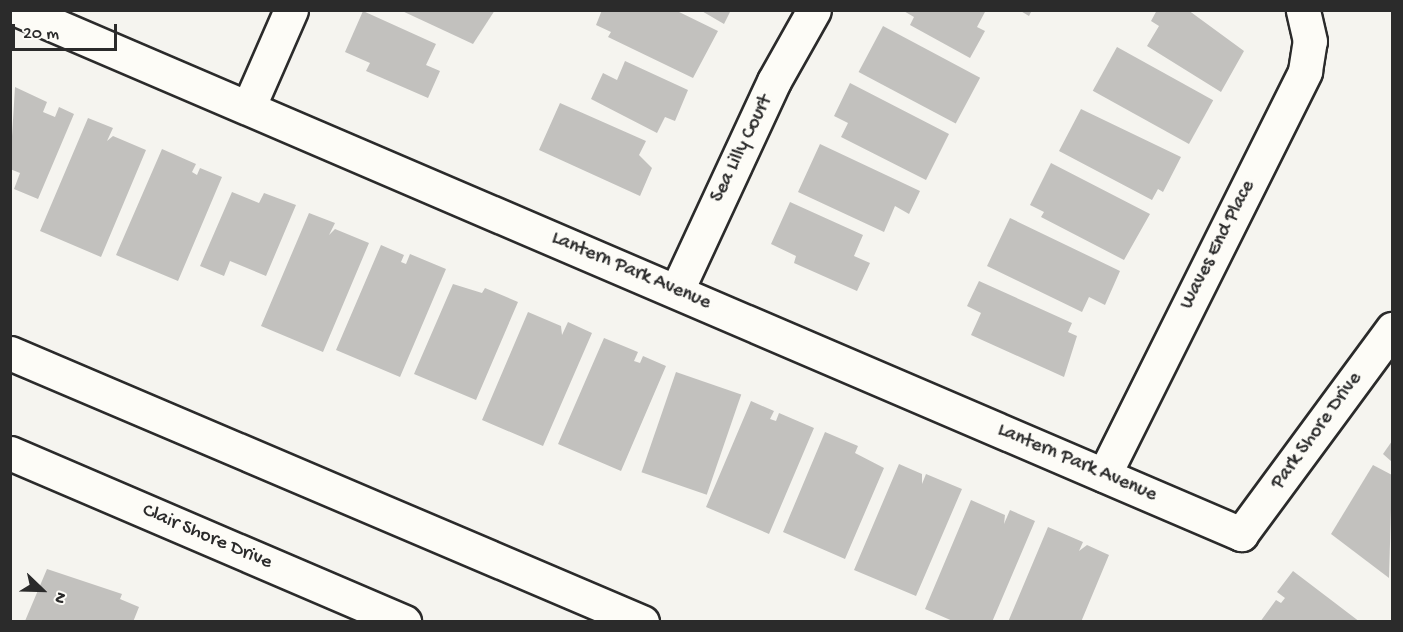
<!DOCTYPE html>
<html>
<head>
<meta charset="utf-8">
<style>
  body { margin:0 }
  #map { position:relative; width:1403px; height:632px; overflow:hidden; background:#f5f4ef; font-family:"Gochi Hand",sans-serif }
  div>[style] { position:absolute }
  .building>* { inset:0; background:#c2c1be; transform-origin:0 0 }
  .roads { filter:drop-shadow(2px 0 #2b2b2b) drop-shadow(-2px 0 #2b2b2b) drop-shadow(0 2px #2b2b2b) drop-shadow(0 -2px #2b2b2b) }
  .minor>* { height:33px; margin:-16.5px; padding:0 16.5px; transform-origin:16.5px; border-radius:16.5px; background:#fdfcf7 }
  span { translate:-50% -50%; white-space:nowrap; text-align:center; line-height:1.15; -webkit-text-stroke:6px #fdfcf7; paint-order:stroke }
  .street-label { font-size:20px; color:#2b2b2b }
  .frame { position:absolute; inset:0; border:12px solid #2b2b2b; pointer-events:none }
  .north { position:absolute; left:12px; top:560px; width:60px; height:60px; -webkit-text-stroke:4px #fdfcf7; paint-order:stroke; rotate:113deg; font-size:16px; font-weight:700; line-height:24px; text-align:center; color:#2b2b2b }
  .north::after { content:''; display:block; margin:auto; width:21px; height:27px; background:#2b2b2b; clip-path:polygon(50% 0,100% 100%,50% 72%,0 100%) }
  .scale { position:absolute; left:12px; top:24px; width:105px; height:27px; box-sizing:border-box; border:3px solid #2b2b2b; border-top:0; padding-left:8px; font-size:18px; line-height:21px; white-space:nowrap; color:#2b2b2b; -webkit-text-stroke:4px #fdfcf7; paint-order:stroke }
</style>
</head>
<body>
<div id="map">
  <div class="building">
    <div style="clip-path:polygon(400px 10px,495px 10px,473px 44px)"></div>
    <div style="clip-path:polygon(602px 10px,675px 10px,718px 31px,693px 78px,608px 37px,611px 32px,596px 25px)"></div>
    <div style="clip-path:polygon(700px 10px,731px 10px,724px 24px)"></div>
    <div style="clip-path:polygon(902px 10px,986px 10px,977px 27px,985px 31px,970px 58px,910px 25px,914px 17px)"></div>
    <div style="clip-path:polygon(1019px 10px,1032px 10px,1029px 16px)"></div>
    <div style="clip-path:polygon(1157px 10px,1188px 10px,1244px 51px,1221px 92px,1147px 46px,1159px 26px,1151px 21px)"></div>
    <div style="clip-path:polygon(363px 11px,436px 44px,426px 65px,440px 71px,428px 98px,366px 71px,370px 63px,345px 52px)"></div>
    <div style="left:883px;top:26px;width:110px;height:52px;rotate:28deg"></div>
    <div style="left:1117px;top:47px;width:110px;height:50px;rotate:29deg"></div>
    <div style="clip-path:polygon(625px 61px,688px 90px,675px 121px,665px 117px,657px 133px,591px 99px,603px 73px,617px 80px)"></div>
    <div style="clip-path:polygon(850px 83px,949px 134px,926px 180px,841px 137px,848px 123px,834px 116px)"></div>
    <div style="clip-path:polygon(15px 87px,47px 102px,43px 112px,55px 117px,59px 107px,74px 114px,38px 199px,14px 189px,20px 173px,10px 169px)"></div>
    <div style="clip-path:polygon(560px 103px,646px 141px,639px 155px,652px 168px,640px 196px,539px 150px)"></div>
    <div style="clip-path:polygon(1081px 109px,1181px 157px,1163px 192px,1158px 189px,1152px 200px,1059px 151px)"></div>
    <div style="clip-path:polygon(88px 118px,113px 128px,107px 141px,113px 136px,146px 150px,101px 257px,40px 231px)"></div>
    <div style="clip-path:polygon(820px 144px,920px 191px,909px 214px,895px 206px,884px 232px,798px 192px)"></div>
    <div style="clip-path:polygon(162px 149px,196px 164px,192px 172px,197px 175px,200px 168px,222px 177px,178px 281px,116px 255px)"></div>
    <div style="clip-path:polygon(1051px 163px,1150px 214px,1124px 260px,1041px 217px,1044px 212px,1030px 205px)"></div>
    <div style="clip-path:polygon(232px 192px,259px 203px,264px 193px,296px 205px,266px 276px,230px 261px,224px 276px,200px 266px)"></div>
    <div style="clip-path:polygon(790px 202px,863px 235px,854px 256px,870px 263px,857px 291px,794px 263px,796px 256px,771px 244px)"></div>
    <div style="clip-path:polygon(309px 213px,335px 223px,329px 235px,335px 229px,369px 243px,323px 352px,261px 326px)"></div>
    <div style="clip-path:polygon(1010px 218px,1120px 271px,1105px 305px,1089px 297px,1082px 312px,987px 266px)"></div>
    <div style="clip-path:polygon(381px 245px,404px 255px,401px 262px,406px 264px,410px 254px,446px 269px,400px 377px,336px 350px)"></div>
    <div style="clip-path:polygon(979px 281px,1072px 323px,1068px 332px,1077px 336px,1064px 377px,971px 335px,981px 313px,967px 306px)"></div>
    <div style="clip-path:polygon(453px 284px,482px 293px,485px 288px,518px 302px,476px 400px,414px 374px)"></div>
    <div style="clip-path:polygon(528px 312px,561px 326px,562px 335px,568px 322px,592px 333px,543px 446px,482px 420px)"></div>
    <div style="clip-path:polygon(604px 338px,638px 352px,634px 361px,640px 363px,643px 356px,666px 366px,621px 471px,558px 444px)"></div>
    <div style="left:676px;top:372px;width:69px;height:106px;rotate:19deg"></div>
    <div style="clip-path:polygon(751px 401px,774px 411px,770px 419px,776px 421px,779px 413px,814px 428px,769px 534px,706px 507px)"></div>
    <div style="clip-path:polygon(825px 432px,858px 446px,855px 453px,884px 468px,845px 559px,783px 532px)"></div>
    <div style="clip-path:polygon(1392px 441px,1392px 462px,1383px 454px)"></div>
    <div style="clip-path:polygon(899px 464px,922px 474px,922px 484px,926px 474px,962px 489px,916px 596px,854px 570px)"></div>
    <div style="clip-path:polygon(1373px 465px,1392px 475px,1389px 578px,1331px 534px)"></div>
    <div style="clip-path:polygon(971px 500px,1005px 515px,1004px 524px,1010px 510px,1035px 521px,992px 622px,955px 622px,925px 609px)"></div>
    <div style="clip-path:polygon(1048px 527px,1083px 542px,1079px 551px,1087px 545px,1109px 555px,1081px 622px,1008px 622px)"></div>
    <div style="clip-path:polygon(47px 569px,122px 594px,120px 599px,139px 607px,133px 622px,25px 621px)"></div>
    <div style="clip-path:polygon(1293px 571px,1360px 622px,1260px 622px,1276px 600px,1281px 603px,1285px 598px,1277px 592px)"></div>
  </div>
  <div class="roads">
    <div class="minor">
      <div style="left:19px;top:10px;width:1330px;rotate:23.21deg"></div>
      <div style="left:1241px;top:534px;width:255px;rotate:-53.6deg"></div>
      <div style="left:249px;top:106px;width:105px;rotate:-66.4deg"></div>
      <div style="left:677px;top:290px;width:230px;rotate:-65.1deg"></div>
      <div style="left:774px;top:81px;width:81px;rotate:-60.6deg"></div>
      <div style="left:10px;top:353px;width:687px;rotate:23.06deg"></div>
      <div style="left:10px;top:453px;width:429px;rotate:23.2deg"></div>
      <div style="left:1104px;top:475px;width:451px;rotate:-63.5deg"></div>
      <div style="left:1305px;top:71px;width:30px;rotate:-81deg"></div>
      <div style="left:1310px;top:41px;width:32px;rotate:-103deg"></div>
    </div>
  </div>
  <div class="street-label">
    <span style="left:742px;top:149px;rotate:-64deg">Sea Lilly Court</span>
    <span style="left:1218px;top:245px;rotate:-63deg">Waves End Place</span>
    <span style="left:631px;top:271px;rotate:23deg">Lantern Park Avenue</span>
    <span style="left:1317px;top:431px;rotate:-54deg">Park Shore Drive</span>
    <span style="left:1077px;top:463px;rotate:23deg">Lantern Park Avenue</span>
    <span style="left:207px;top:537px;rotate:23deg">Clair Shore Drive</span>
  </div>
  <div class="frame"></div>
  <div class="north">N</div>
  <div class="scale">20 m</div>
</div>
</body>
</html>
